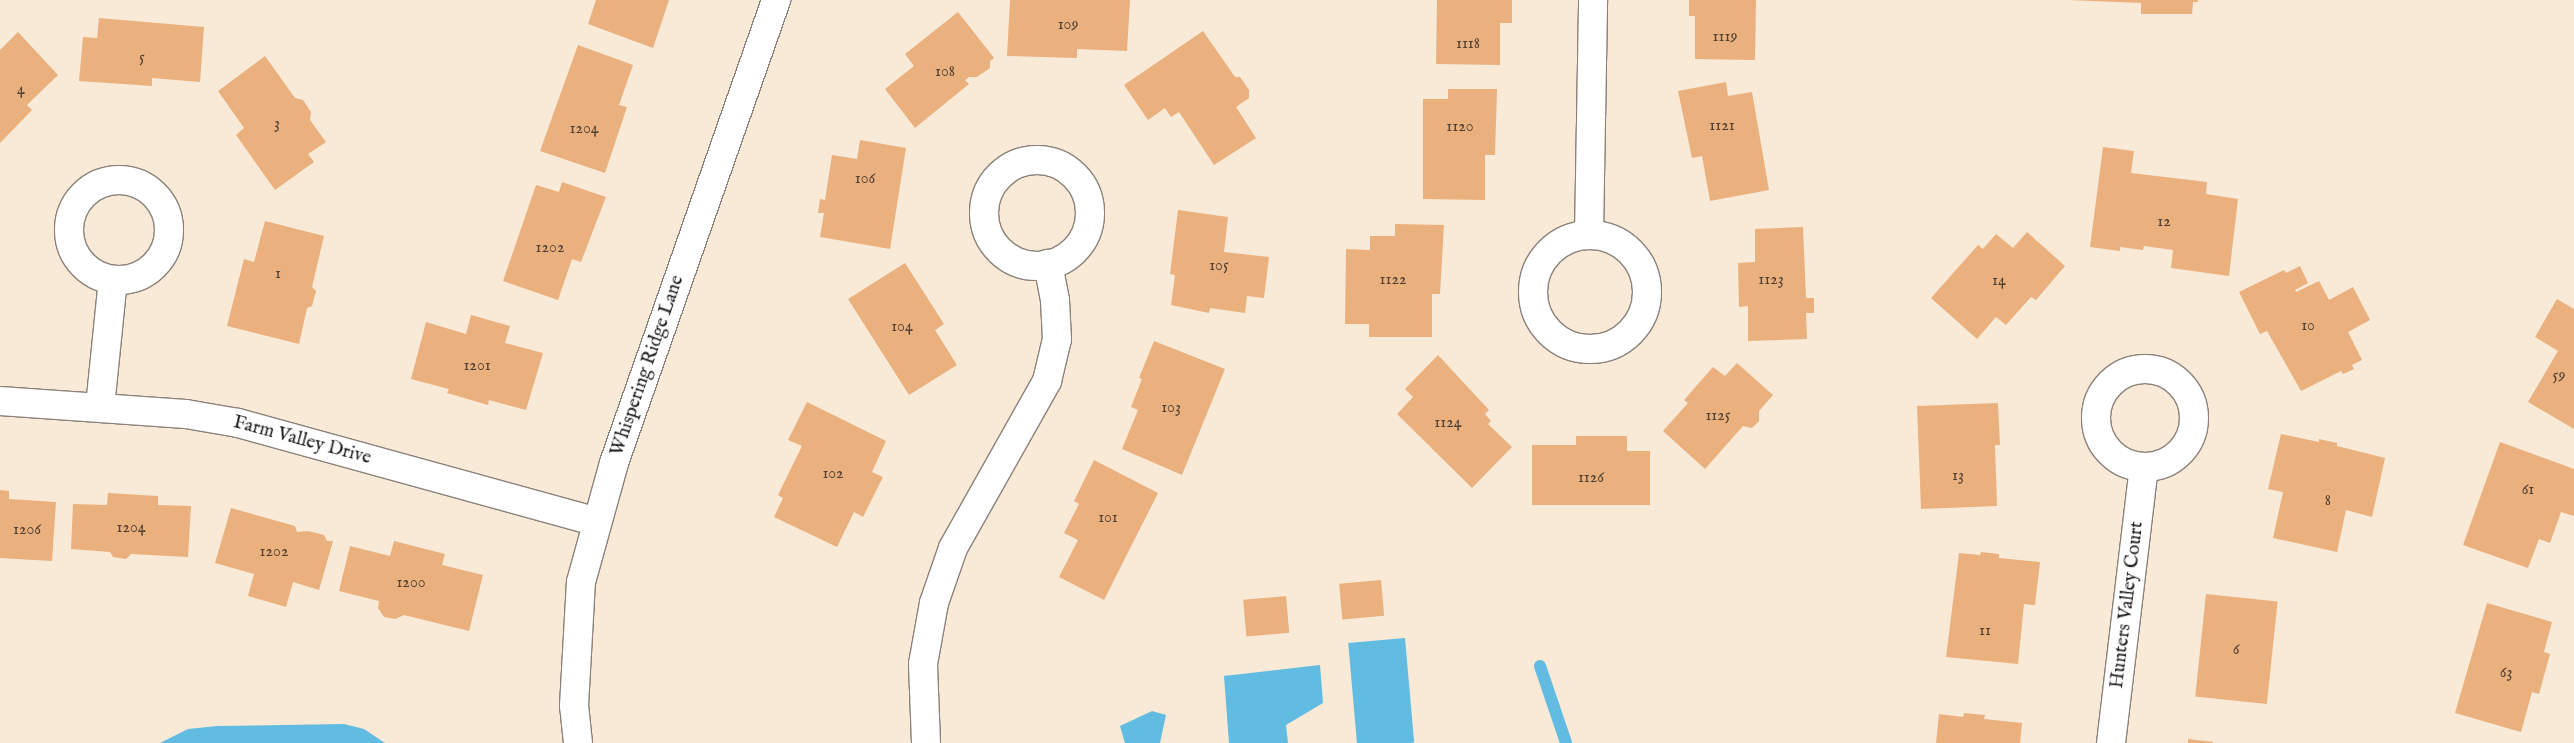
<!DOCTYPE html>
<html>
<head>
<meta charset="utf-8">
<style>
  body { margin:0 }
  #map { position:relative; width:2574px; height:743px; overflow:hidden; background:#f9e9d7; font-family:"IM FELL English",serif }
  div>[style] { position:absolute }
  .water>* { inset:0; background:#62bbe0; transform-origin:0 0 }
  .stream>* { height:12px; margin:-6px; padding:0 6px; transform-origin:6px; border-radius:6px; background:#62bbe0 }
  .building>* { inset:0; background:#eab17e; transform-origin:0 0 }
  .roads { filter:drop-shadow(1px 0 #8a827a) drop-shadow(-1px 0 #8a827a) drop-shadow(0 1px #8a827a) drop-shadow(0 -1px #8a827a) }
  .minor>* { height:28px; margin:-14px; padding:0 14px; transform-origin:14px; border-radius:14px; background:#fff }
  .minor>.ring { margin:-14px; padding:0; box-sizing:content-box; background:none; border:28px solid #fff; border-radius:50% }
  span { translate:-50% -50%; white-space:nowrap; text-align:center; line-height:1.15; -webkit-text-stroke:5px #fff; paint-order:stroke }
  .number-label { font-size:16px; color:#504134 }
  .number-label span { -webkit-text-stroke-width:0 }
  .street-label { font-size:19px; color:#1c1c1c }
</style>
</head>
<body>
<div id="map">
  <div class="water">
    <div style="left:1405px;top:638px;width:105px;height:57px;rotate:85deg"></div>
    <div style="clip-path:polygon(1320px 665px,1323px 703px,1286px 725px,1288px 743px,1229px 743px,1224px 676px)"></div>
    <div style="clip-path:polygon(1152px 711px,1166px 715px,1160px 743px,1125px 743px,1120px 726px)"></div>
    <div style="clip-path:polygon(344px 724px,364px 729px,385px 743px,160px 743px,188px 729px,217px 726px)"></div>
  </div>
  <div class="stream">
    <div style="left:1540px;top:666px;width:81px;rotate:71.3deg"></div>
  </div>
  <div class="building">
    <div style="clip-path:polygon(596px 0,669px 0,653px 48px,588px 24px)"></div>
    <div style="clip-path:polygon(1010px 0,1130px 0,1127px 51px,1077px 49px,1077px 58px,1007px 56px)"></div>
    <div style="clip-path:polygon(1437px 0,1512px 0,1512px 23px,1500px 23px,1500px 65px,1436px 64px)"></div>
    <div style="clip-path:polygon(1689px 0,1756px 0,1755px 60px,1695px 59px,1695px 16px,1689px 16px)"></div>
    <div style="clip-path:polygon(2068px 0,2198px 0,2198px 2px,2193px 2px,2192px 14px,2141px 14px,2141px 3px)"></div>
    <div style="clip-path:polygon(958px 12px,994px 58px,990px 61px,990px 68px,977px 77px,969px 77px,965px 80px,969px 84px,915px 128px,885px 89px,914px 66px,905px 54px)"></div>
    <div style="clip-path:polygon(99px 18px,204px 27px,200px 82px,152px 78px,152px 86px,79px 81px,83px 37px,97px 38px)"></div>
    <div style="clip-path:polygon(1203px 31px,1235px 77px,1240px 77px,1249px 90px,1249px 98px,1236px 107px,1256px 138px,1214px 165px,1179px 112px,1171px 117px,1165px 108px,1148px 120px,1124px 85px)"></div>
    <div style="clip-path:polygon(18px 32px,58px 75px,27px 105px,32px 110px,0 143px,0 50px)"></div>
    <div style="clip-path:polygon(578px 45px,633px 65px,619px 105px,627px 107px,605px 173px,540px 151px)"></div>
    <div style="clip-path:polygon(265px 56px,295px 98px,303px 100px,311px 112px,310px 120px,326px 142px,308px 154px,314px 162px,275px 190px,236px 135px,244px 128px,218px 91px)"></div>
    <div style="clip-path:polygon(1726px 82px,1728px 96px,1752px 92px,1769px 190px,1710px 201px,1702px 156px,1692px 158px,1678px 91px)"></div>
    <div style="clip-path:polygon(1448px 89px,1497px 89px,1495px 155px,1485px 155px,1485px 200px,1423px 199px,1423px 99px,1448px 99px)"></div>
    <div style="clip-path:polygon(860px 140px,906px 148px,890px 249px,820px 237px,824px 213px,818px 213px,820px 199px,825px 200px,832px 155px,857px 159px)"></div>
    <div style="clip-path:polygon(2103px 147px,2134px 151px,2131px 173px,2207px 182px,2206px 194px,2238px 199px,2229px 276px,2171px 268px,2173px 250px,2144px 246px,2143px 250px,2120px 247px,2120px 251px,2090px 247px)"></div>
    <div style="clip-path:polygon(562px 182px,606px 197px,581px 262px,572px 259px,558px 300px,503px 281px,536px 185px,559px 192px)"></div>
    <div style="clip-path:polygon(1178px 210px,1228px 217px,1224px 252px,1269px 257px,1264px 298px,1247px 296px,1245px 313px,1210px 308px,1209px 313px,1171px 305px,1175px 275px,1170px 274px)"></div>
    <div style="clip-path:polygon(265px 221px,324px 236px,312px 287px,316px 291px,312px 306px,307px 308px,299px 344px,227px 326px,244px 259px,254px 262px)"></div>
    <div style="clip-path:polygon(1395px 224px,1444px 225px,1440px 294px,1432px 294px,1432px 337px,1369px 337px,1369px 324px,1345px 324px,1346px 249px,1370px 250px,1370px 236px,1395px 236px)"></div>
    <div style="clip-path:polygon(1803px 227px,1806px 298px,1814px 298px,1814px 313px,1806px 313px,1807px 339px,1748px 341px,1748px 306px,1739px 307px,1738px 263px,1755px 262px,1755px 229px)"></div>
    <div style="clip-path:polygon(2027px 232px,2065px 266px,2036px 300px,2031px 297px,2006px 325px,1996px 317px,1977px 339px,1931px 298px,1978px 245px,1983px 249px,1996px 234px,2013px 248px)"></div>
    <div style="clip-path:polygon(905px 263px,944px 324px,935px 330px,957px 365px,909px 395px,848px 299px)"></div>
    <div style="clip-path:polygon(2300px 266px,2308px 283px,2295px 290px,2296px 292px,2319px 281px,2329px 300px,2353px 287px,2370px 320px,2348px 332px,2362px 360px,2352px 365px,2354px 369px,2343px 374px,2341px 371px,2301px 391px,2267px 331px,2260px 334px,2239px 292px,2284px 270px,2286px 273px)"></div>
    <div style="clip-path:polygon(2557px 299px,2574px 309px,2574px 429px,2528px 402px,2558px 351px,2535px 337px)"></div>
    <div style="clip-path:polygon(471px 315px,510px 326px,505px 343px,543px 353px,526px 410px,489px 400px,488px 405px,447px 393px,449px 389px,411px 379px,426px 322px,466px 334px)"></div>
    <div style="clip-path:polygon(1154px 341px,1225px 369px,1182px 475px,1122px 449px,1138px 410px,1131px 407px,1142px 379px,1139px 378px)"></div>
    <div style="clip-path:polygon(1438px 355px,1489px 410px,1485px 414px,1491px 421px,1488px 424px,1512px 447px,1472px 488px,1397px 414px,1413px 397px,1405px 389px)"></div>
    <div style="clip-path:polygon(1737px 363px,1773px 395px,1759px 411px,1759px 421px,1752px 428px,1743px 426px,1705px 469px,1663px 431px,1688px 403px,1684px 400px,1713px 367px,1725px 376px)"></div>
    <div style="clip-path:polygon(807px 402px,886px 441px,872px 472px,883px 477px,863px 517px,854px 512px,837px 547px,774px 517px,783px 498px,778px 495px,802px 446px,788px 440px)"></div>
    <div style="clip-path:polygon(1998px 403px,2000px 445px,1995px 445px,1997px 506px,1921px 509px,1917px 406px)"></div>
    <div style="clip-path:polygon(2281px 434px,2319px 442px,2319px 439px,2337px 443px,2337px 446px,2385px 458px,2372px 517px,2346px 510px,2337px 552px,2273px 538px,2283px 492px,2268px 489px)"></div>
    <div style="clip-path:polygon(1576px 436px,1627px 436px,1627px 451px,1650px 451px,1650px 505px,1532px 505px,1532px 445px,1576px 445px)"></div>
    <div style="clip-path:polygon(2500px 442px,2574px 469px,2574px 516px,2561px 512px,2550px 543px,2539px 539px,2528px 568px,2463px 545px)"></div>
    <div style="clip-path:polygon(1094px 460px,1158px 493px,1104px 600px,1059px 577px,1078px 540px,1064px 533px,1079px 504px,1074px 501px)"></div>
    <div style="clip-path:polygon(0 490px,9px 491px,9px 499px,56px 502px,52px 561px,0 558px)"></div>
    <div style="clip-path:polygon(108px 493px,158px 496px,158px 505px,191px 506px,188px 557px,131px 554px,126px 559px,113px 557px,110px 552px,71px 549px,73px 504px,107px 505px)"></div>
    <div style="clip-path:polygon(231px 508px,295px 526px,297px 532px,308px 531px,324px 535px,327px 541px,333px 541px,319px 590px,293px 582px,286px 607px,248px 596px,254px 574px,215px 563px)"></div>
    <div style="clip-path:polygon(394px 541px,445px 554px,442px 565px,483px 575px,469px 631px,404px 615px,395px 619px,384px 617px,378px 608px,379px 601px,339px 591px,350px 546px,390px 556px)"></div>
    <div style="clip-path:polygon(1981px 552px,1999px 554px,1999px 558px,2040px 562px,2035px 605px,2024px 604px,2018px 664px,1946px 657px,1959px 553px,1980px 555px)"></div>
    <div style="left:1381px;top:580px;width:36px;height:42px;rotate:85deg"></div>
    <div style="left:2206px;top:594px;width:72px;height:103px;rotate:6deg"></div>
    <div style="left:1286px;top:596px;width:37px;height:43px;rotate:85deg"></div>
    <div style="clip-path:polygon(2487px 603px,2552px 622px,2544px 652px,2550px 654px,2539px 694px,2532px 692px,2521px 732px,2455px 713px)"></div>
    <div style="clip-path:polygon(1964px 713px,1985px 715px,1984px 719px,2022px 723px,2020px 743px,1936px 743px,1939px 714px,1963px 717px)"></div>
    <div style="clip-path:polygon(2188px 739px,2213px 742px,2213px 743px,2188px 743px)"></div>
  </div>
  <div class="roads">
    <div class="minor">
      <div class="ring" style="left:984px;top:160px;width:78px;height:78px"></div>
      <div class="ring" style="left:69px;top:180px;width:72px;height:72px"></div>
      <div style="left:1589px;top:235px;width:235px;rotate:-89deg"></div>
      <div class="ring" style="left:1533px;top:235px;width:86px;height:86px"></div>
      <div class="ring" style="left:2096px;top:369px;width:70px;height:70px"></div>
      <div style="left:0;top:401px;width:186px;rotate:4deg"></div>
      <div style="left:186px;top:414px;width:53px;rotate:9.8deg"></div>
      <div style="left:238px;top:423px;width:372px;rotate:15.4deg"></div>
      <div style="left:100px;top:407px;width:128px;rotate:-84.2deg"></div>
      <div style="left:578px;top:743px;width:37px;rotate:-96deg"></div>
      <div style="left:574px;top:706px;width:124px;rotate:-86.8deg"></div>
      <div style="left:581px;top:582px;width:123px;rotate:-74.5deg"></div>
      <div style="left:614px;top:463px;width:491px;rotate:-70.7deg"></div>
      <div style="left:926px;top:743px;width:79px;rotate:-92.2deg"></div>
      <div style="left:923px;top:664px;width:62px;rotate:-79.8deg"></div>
      <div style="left:934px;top:603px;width:58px;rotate:-70.9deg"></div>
      <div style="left:953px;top:548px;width:192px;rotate:-60.6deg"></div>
      <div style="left:1047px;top:381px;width:43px;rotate:-76.6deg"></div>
      <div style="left:1057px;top:339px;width:39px;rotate:-93deg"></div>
      <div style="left:1055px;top:300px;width:37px;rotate:-101deg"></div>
      <div style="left:2111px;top:743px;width:278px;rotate:-83.2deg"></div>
    </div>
  </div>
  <div class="number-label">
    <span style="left:1068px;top:25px">109</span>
    <span style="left:1725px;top:37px">1119</span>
    <span style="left:1468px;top:44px">1118</span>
    <span style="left:142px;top:58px">5</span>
    <span style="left:945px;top:72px">108</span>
    <span style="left:21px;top:90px">4</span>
    <span style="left:277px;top:124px">3</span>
    <span style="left:1722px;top:126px">1121</span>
    <span style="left:1460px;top:127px">1120</span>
    <span style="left:584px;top:129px">1204</span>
    <span style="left:865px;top:179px">106</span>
    <span style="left:2164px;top:222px">12</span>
    <span style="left:550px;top:248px">1202</span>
    <span style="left:1219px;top:266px">105</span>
    <span style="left:278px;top:274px">1</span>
    <span style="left:1393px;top:280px">1122</span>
    <span style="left:1771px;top:280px">1123</span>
    <span style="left:1999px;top:281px">14</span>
    <span style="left:2308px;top:326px">10</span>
    <span style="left:902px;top:327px">104</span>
    <span style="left:477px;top:366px">1201</span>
    <span style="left:2559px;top:376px">59</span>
    <span style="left:1171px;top:408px">103</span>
    <span style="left:1718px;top:416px">1125</span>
    <span style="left:1448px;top:423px">1124</span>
    <span style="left:833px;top:474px">102</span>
    <span style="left:1958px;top:476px">13</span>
    <span style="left:1591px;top:478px">1126</span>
    <span style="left:2528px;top:490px">61</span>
    <span style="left:2328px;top:501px">8</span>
    <span style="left:1108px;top:518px">101</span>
    <span style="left:131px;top:528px">1204</span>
    <span style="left:27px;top:530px">1206</span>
    <span style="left:274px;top:552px">1202</span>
    <span style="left:411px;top:583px">1200</span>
    <span style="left:1985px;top:631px">11</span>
    <span style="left:2236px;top:650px">6</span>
    <span style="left:2506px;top:673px">63</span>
  </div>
  <div class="street-label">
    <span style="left:648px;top:366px;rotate:-71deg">Whispering Ridge Lane</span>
    <span style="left:302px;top:441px;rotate:15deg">Farm Valley Drive</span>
    <span style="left:2128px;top:605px;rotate:-83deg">Hunters Valley Court</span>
  </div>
</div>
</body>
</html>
